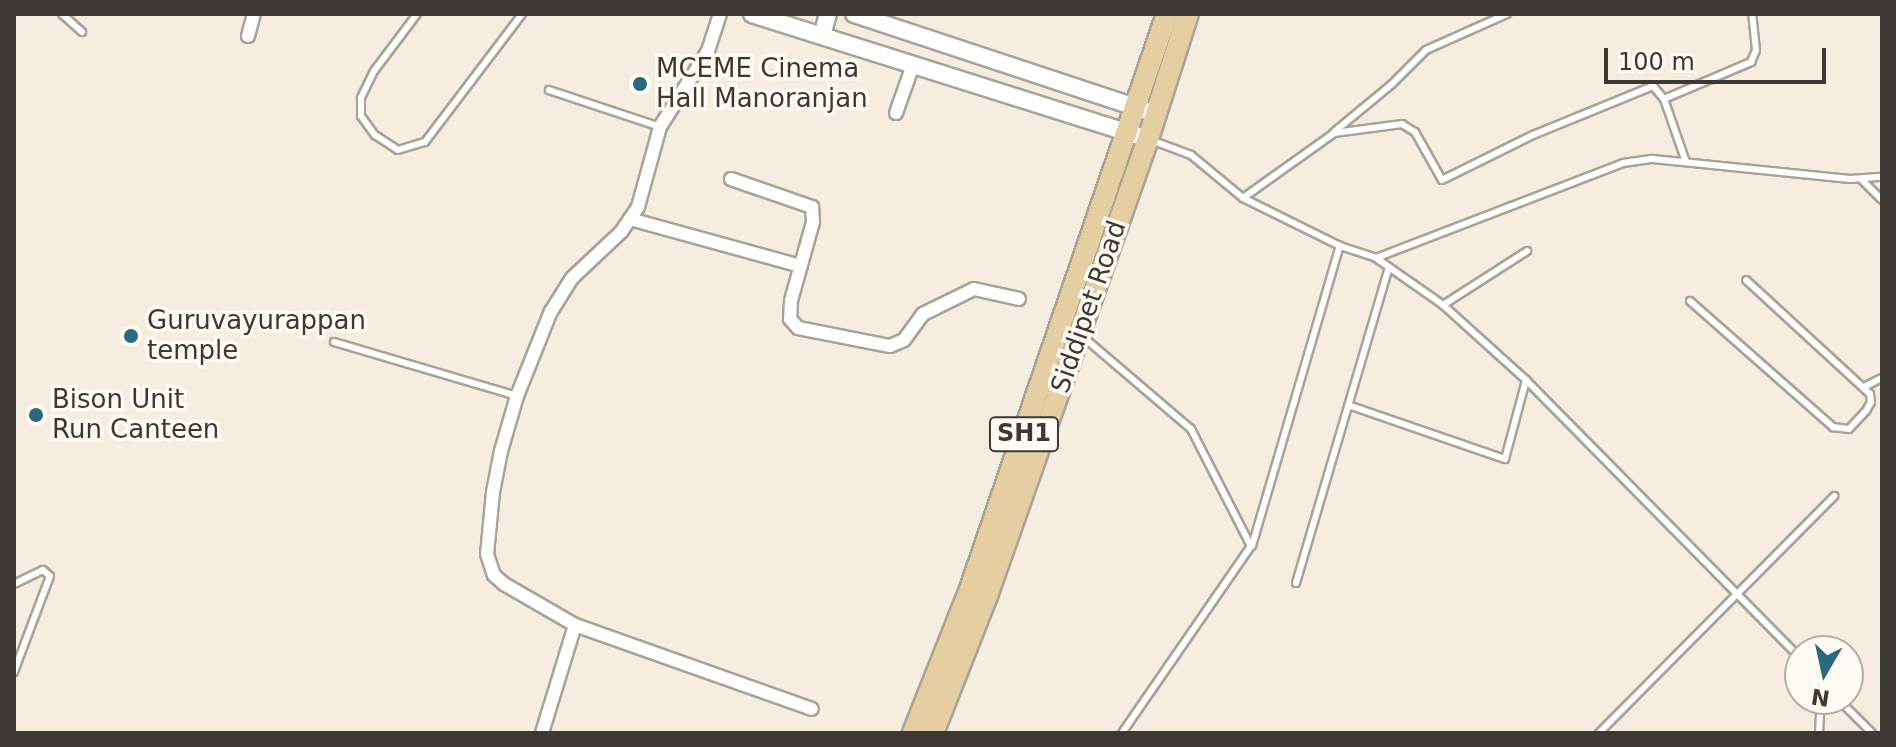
<!DOCTYPE html>
<html>
<head>
<meta charset="utf-8">
<style>
  body { margin:0 }
  #map { position:relative; width:1896px; height:747px; overflow:hidden; background:#f4ede0; font-family:"DejaVu Sans",sans-serif }
  div>[style] { position:absolute }
  .roads { filter:drop-shadow(2px 0 #a9a397) drop-shadow(-2px 0 #a9a397) drop-shadow(0 2px #a9a397) drop-shadow(0 -2px #a9a397) }
  .service>* { height:6px; margin:-3px; padding:0 3px; transform-origin:3px; border-radius:3px; background:#fff }
  .minor>* { height:12px; margin:-6px; padding:0 6px; transform-origin:6px; border-radius:6px; background:#fff }
  .tertiary>* { height:16px; margin:-8px; padding:0 8px; transform-origin:8px; border-radius:8px; background:#fff }
  .primary>* { height:20px; margin:-10px; padding:0 10px; transform-origin:10px; border-radius:10px; background:#e5cea1 }
  .dots>* { width:22px; height:22px; translate:-50% -50%; box-sizing:border-box; border:4px solid #fffbf3; border-radius:50% }
  span { translate:-50% -50%; white-space:nowrap; text-align:center; line-height:1.15; -webkit-text-stroke:7px #fffbf3; paint-order:stroke }
  .shield-label span { padding:2px 6px; background:#fffbf3; border:2px solid; border-radius:6px; -webkit-text-stroke-width:0 }
  .shield-label { font-size:24px; color:#3c3934; font-weight:700 }
  .poi-label { font-size:26px; color:#3c3934 }
  .left { translate:0 -50%; text-align:left }
  .street-label { font-size:26px; color:#3c3934 }
  .frame { position:absolute; inset:0; border:16px solid #3c3934; pointer-events:none }
  .north { position:absolute; left:1784px; top:635px; width:80px; height:80px; box-sizing:border-box; background:#fffbf3; border:2px solid #b1ada7; border-radius:50%; rotate:189deg; font-size:22px; font-weight:700; line-height:32px; text-align:center; color:#3c3934 }
  .north::after { content:''; display:block; margin:auto; width:28px; height:36px; background:#2a6a7f; clip-path:polygon(50% 0,100% 100%,50% 72%,0 100%) }
  .scale { position:absolute; left:1604px; top:48px; width:222px; height:36px; box-sizing:border-box; border:4px solid #3c3934; border-top:0; padding-left:10px; font-size:24px; line-height:28px; white-space:nowrap; color:#3c3934; -webkit-text-stroke:6px #fffbf3; paint-order:stroke }
</style>
</head>
<body>
<div id="map">
  <div class="roads">
    <div class="service">
      <div style="left:62px;top:14px;width:27px;rotate:42deg"></div>
      <div style="left:417px;top:14px;width:71px;rotate:127deg"></div>
      <div style="left:374px;top:71px;width:30px;rotate:116deg"></div>
      <div style="left:361px;top:98px;width:18px;rotate:90deg"></div>
      <div style="left:361px;top:116px;width:24px;rotate:54deg"></div>
      <div style="left:375px;top:135px;width:27px;rotate:33deg"></div>
      <div style="left:398px;top:150px;width:28px;rotate:-17deg"></div>
      <div style="left:425px;top:142px;width:161px;rotate:-52.8deg"></div>
      <div style="left:549px;top:90px;width:117px;rotate:18.4deg"></div>
      <div style="left:1664px;top:99px;width:95px;rotate:-23deg"></div>
      <div style="left:1751px;top:62px;width:13px;rotate:-67deg"></div>
      <div style="left:1756px;top:50px;width:36px;rotate:-96deg"></div>
      <div style="left:1334px;top:132px;width:75px;rotate:-39.6deg"></div>
      <div style="left:1392px;top:84px;width:48px;rotate:-45deg"></div>
      <div style="left:1426px;top:50px;width:89px;rotate:-24deg"></div>
      <div style="left:1151px;top:140px;width:43px;rotate:20.6deg"></div>
      <div style="left:1191px;top:155px;width:67px;rotate:39.6deg"></div>
      <div style="left:1243px;top:198px;width:108px;rotate:26.3deg"></div>
      <div style="left:1340px;top:246px;width:38px;rotate:18deg"></div>
      <div style="left:1376px;top:258px;width:82px;rotate:35deg"></div>
      <div style="left:1443px;top:305px;width:112px;rotate:42.1deg"></div>
      <div style="left:1526px;top:380px;width:390px;rotate:45.4deg"></div>
      <div style="left:1862px;top:180px;width:28px;rotate:45deg"></div>
      <div style="left:1243px;top:198px;width:112px;rotate:-35.5deg"></div>
      <div style="left:1334px;top:133px;width:69px;rotate:-7.5deg"></div>
      <div style="left:1402px;top:124px;width:15px;rotate:32deg"></div>
      <div style="left:1415px;top:132px;width:55px;rotate:60.6deg"></div>
      <div style="left:1442px;top:180px;width:102px;rotate:-26.3deg"></div>
      <div style="left:1533px;top:135px;width:130px;rotate:-22.2deg"></div>
      <div style="left:1653px;top:86px;width:17px;rotate:50deg"></div>
      <div style="left:1664px;top:99px;width:67px;rotate:70.8deg"></div>
      <div style="left:1376px;top:258px;width:265px;rotate:-21deg"></div>
      <div style="left:1623px;top:163px;width:30px;rotate:-8deg"></div>
      <div style="left:1653px;top:159px;width:198px;rotate:5.8deg"></div>
      <div style="left:1850px;top:179px;width:32px;rotate:-4deg"></div>
      <div style="left:1690px;top:301px;width:191px;rotate:41.4deg"></div>
      <div style="left:1833px;top:427px;width:16px;rotate:7deg"></div>
      <div style="left:1849px;top:429px;width:25px;rotate:-47deg"></div>
      <div style="left:1866px;top:411px;width:10px;rotate:-61deg"></div>
      <div style="left:1871px;top:402px;width:8px;rotate:-97deg"></div>
      <div style="left:1870px;top:394px;width:168px;rotate:-137.4deg"></div>
      <div style="left:1443px;top:305px;width:100px;rotate:-32.7deg"></div>
      <div style="left:1082px;top:336px;width:143px;rotate:40.5deg"></div>
      <div style="left:1191px;top:429px;width:131px;rotate:62.9deg"></div>
      <div style="left:1251px;top:546px;width:227px;rotate:124.6deg"></div>
      <div style="left:334px;top:342px;width:191px;rotate:16.4deg"></div>
      <div style="left:1864px;top:387px;width:20px;rotate:-27deg"></div>
      <div style="left:1351px;top:406px;width:163px;rotate:19deg"></div>
      <div style="left:1505px;top:459px;width:82px;rotate:-75.1deg"></div>
      <div style="left:1252px;top:546px;width:313px;rotate:-73.7deg"></div>
      <div style="left:1296px;top:583px;width:326px;rotate:-73.6deg"></div>
      <div style="left:14px;top:584px;width:32px;rotate:-26deg"></div>
      <div style="left:43px;top:570px;width:9px;rotate:41deg"></div>
      <div style="left:50px;top:576px;width:103px;rotate:110.6deg"></div>
      <div style="left:1838px;top:699px;width:48px;rotate:45deg"></div>
      <div style="left:1599px;top:733px;width:334px;rotate:-45.2deg"></div>
      <div style="left:1819px;top:733px;width:22px;rotate:-87deg"></div>
      <div style="left:1820px;top:711px;width:13px;rotate:-63deg"></div>
    </div>
    <div class="minor">
      <div style="left:720px;top:14px;width:39px;rotate:108deg"></div>
      <div style="left:708px;top:51px;width:90px;rotate:122.3deg"></div>
      <div style="left:660px;top:127px;width:83px;rotate:105.4deg"></div>
      <div style="left:638px;top:207px;width:30px;rotate:124deg"></div>
      <div style="left:621px;top:232px;width:67px;rotate:136.8deg"></div>
      <div style="left:572px;top:278px;width:39px;rotate:122deg"></div>
      <div style="left:551px;top:311px;width:92px;rotate:111.8deg"></div>
      <div style="left:517px;top:396px;width:57px;rotate:106.2deg"></div>
      <div style="left:501px;top:451px;width:42px;rotate:101deg"></div>
      <div style="left:493px;top:492px;width:62px;rotate:95.5deg"></div>
      <div style="left:487px;top:554px;width:22px;rotate:72deg"></div>
      <div style="left:494px;top:575px;width:13px;rotate:42deg"></div>
      <div style="left:504px;top:584px;width:82px;rotate:30deg"></div>
      <div style="left:575px;top:625px;width:251px;rotate:19.5deg"></div>
      <div style="left:248px;top:36px;width:23px;rotate:-75deg"></div>
      <div style="left:896px;top:113px;width:51px;rotate:-70.5deg"></div>
      <div style="left:731px;top:179px;width:86px;rotate:19.1deg"></div>
      <div style="left:812px;top:207px;width:15px;rotate:86deg"></div>
      <div style="left:813px;top:222px;width:82px;rotate:105.6deg"></div>
      <div style="left:791px;top:301px;width:18px;rotate:93deg"></div>
      <div style="left:790px;top:319px;width:12px;rotate:48deg"></div>
      <div style="left:798px;top:328px;width:94px;rotate:11.1deg"></div>
      <div style="left:890px;top:346px;width:15px;rotate:-23deg"></div>
      <div style="left:904px;top:340px;width:32px;rotate:-54deg"></div>
      <div style="left:923px;top:314px;width:57px;rotate:-26.1deg"></div>
      <div style="left:974px;top:289px;width:46px;rotate:12.5deg"></div>
      <div style="left:630px;top:219px;width:177px;rotate:15.4deg"></div>
      <div style="left:542px;top:733px;width:113px;rotate:-73deg"></div>
    </div>
    <div class="tertiary">
      <div style="left:752px;top:14px;width:415px;rotate:17.5deg"></div>
      <div style="left:854px;top:14px;width:306px;rotate:18.3deg"></div>
      <div style="left:822px;top:36px;width:23px;rotate:-75deg"></div>
    </div>
    <div class="primary">
      <div style="left:913px;top:733px;width:155px;rotate:-68.4deg"></div>
      <div style="left:970px;top:589px;width:608px;rotate:-71.09deg"></div>
      <div style="left:933px;top:733px;width:147px;rotate:-68.5deg"></div>
      <div style="left:987px;top:596px;width:485px;rotate:-70.6deg"></div>
      <div style="left:1148px;top:139px;width:131px;rotate:-72.3deg"></div>
    </div>
  </div>
  <div class="dots">
    <div style="left:640px;top:84px;background:#2a6a7f"></div>
    <div style="left:131px;top:336px;background:#2a6a7f"></div>
    <div style="left:36px;top:415px;background:#2a6a7f"></div>
  </div>
  <div class="shield-label">
    <span style="left:1024px;top:434px">SH1</span>
  </div>
  <div class="poi-label">
    <span class="left" style="left:656px;top:84px">MCEME Cinema<br>Hall Manoranjan</span>
    <span class="left" style="left:147px;top:336px">Guruvayurappan<br>temple</span>
    <span class="left" style="left:52px;top:415px">Bison Unit<br>Run Canteen</span>
  </div>
  <div class="street-label">
    <span style="left:1089px;top:307px;rotate:-71deg">Siddipet Road</span>
  </div>
  <div class="frame"></div>
  <div class="north">N</div>
  <div class="scale">100 m</div>
</div>
</body>
</html>
